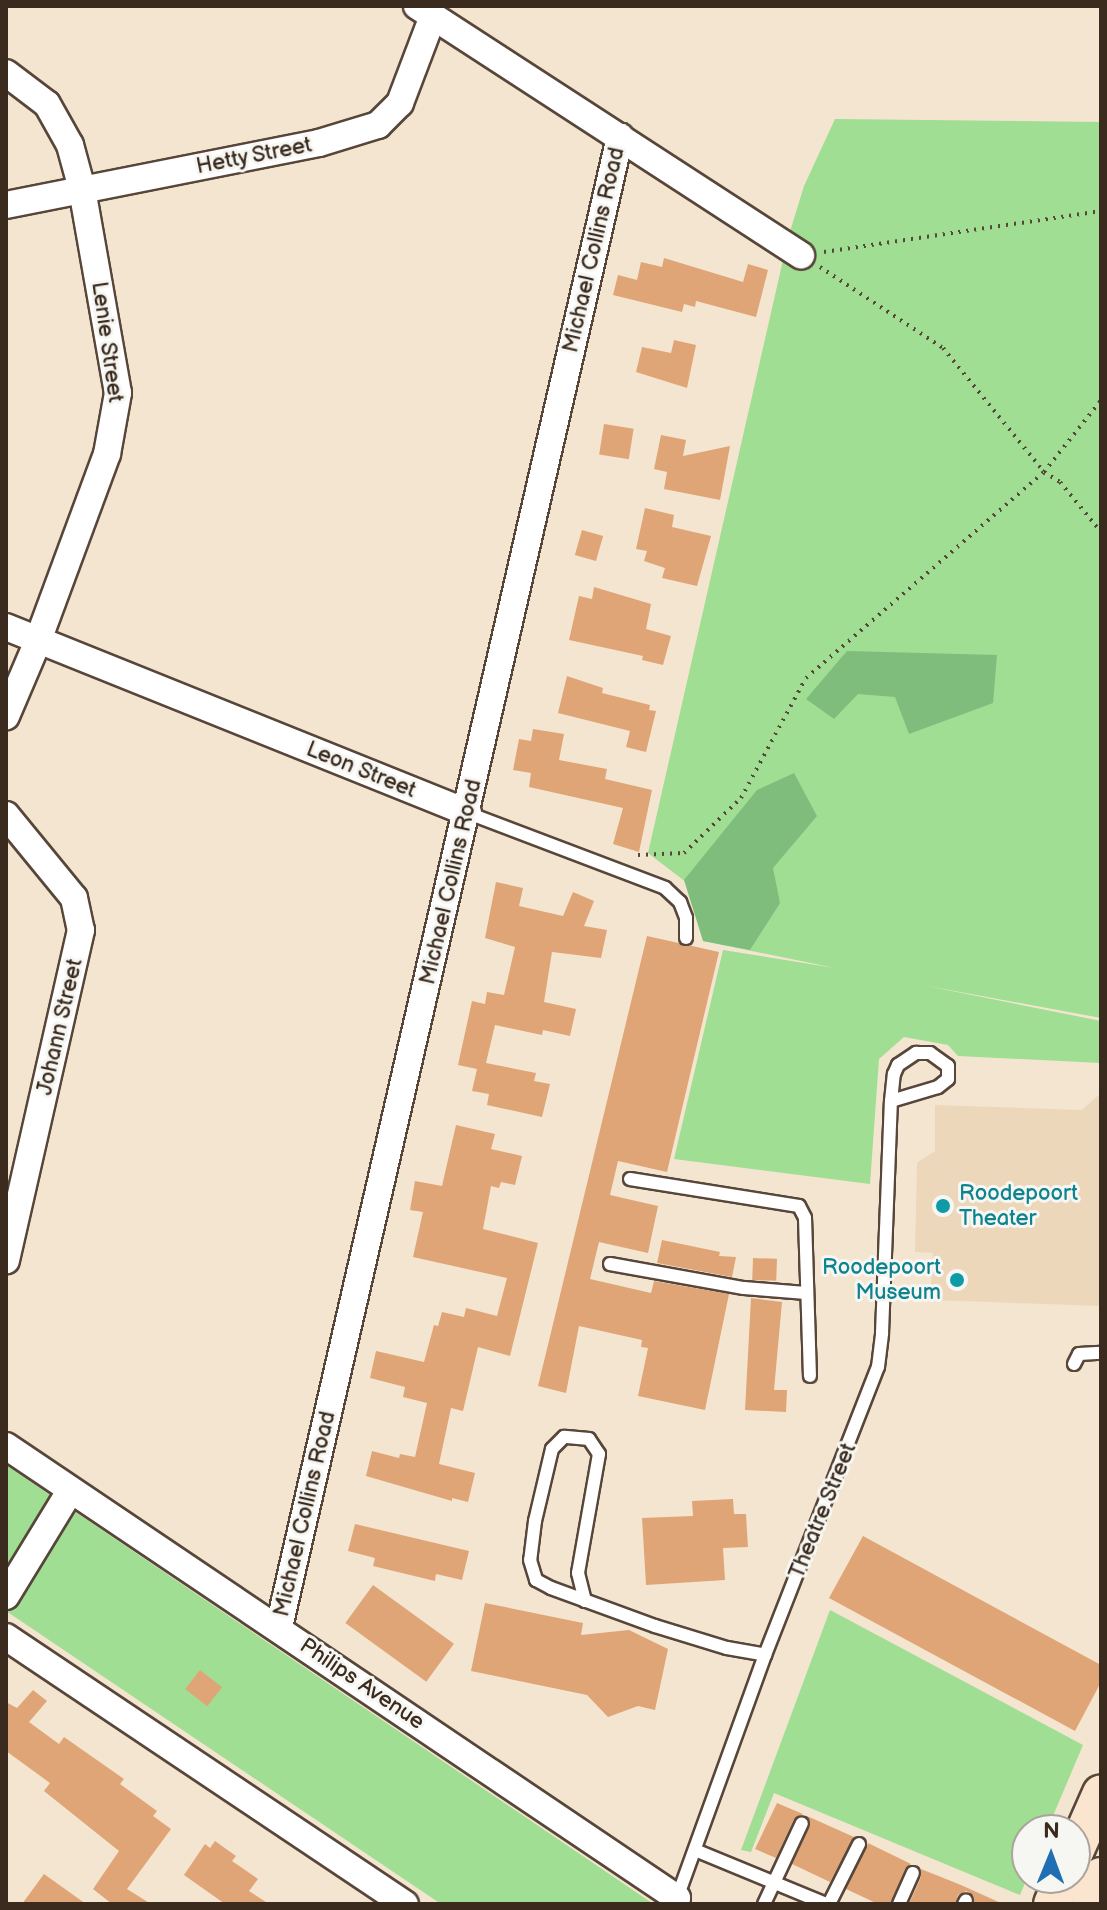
<!DOCTYPE html>
<html>
<head>
<meta charset="utf-8">
<style>
  body { margin:0 }
  #map { position:relative; width:1107px; height:1910px; overflow:hidden; background:#f4e5d0; font-family:"Balsamiq Sans",sans-serif }
  div>[style] { position:absolute }
  .built>* { inset:0; background:#edd7bb }
  .green>* { inset:0; background:#9fde93 }
  .forest>* { inset:0; background:#7fbd7d }
  .building>* { inset:0; background:#e0a576; transform-origin:0 0 }
  .path>* { height:4px; margin-top:-2px; transform-origin:0; background:repeating-linear-gradient(90deg,#574639 0 2px,transparent 0 8px) }
  .roads { filter:drop-shadow(2px 0 #574639) drop-shadow(-2px 0 #574639) drop-shadow(0 2px #574639) drop-shadow(0 -2px #574639) }
  .lane>* { height:12px; margin:-6px; padding:0 6px; transform-origin:6px; border-radius:6px; background:#fff }
  .street>* { height:26px; margin:-13px; padding:0 13px; transform-origin:13px; border-radius:13px; background:#fff }
  .secondary>* { height:36px; margin:-18px; padding:0 18px; transform-origin:18px; border-radius:18px; background:#fbe5cf }
  .dots>* { width:22px; height:22px; translate:-50% -50%; box-sizing:border-box; border:4px solid #f6f6f2; border-radius:50% }
  span { translate:-50% -50%; white-space:nowrap; text-align:center; line-height:1.15; -webkit-text-stroke:6px #f6f6f2; paint-order:stroke }
  .street-label { font-size:22px; color:#3b2a1e }
  .culture-label { font-size:22px; color:#0d838f }
  .left { translate:0 -50%; text-align:left }
  .right { translate:-100% -50%; text-align:right }
  .frame { position:absolute; inset:0; border:8px solid #3b2a1e; pointer-events:none }
  .north { position:absolute; left:1011px; top:1814px; width:80px; height:80px; box-sizing:border-box; background:#f6f6f2; border:2px solid #aba49d; border-radius:50%; rotate:1deg; font-size:22px; font-weight:700; line-height:32px; text-align:center; color:#3b2a1e }
  .north::after { content:''; display:block; margin:auto; width:28px; height:36px; background:#1f6fb2; clip-path:polygon(50% 0,100% 100%,50% 72%,0 100%) }
</style>
</head>
<body>
<div id="map">
  <div class="built">
    <div style="clip-path:polygon(1101px 1093px,1101px 1306px,930px 1300px,933px 1253px,915px 1252px,917px 1163px,935px 1151px,935px 1105px,1082px 1110px)"></div>
  </div>
  <div class="green">
    <div style="clip-path:polygon(835px 119px,1101px 122px,1101px 1018px,922px 985px,1101px 1021px,1101px 1063px,958px 1056px,948px 1045px,904px 1037px,879px 1059px,870px 1184px,674px 1159px,723px 950px,835px 968px,703px 941px,704px 912px,695px 889px,648px 853px,788px 238px,804px 186px)"></div>
    <div style="clip-path:polygon(6px 1465px,652px 1903px,652px 1904px,441px 1904px,6px 1611px)"></div>
    <div style="clip-path:polygon(830px 1610px,1083px 1745px,1047px 1830px,1027px 1830px,1027px 1878px,1020px 1895px,774px 1793px,751px 1852px,741px 1850px)"></div>
  </div>
  <div class="forest">
    <div style="clip-path:polygon(847px 651px,997px 655px,993px 703px,909px 734px,895px 697px,858px 694px,834px 719px,806px 699px)"></div>
    <div style="clip-path:polygon(794px 773px,817px 816px,773px 868px,780px 903px,750px 950px,703px 941px,684px 880px,757px 790px)"></div>
  </div>
  <div class="building">
    <div style="clip-path:polygon(664px 258px,743px 282px,748px 264px,768px 270px,756px 317px,696px 301px,695px 307px,684px 304px,682px 312px,613px 295px,618px 275px,637px 280px,641px 262px,662px 267px)"></div>
    <div style="clip-path:polygon(674px 340px,696px 345px,687px 388px,636px 372px,642px 347px,671px 353px)"></div>
    <div style="left:604px;top:424px;width:30px;height:31px;rotate:9deg"></div>
    <div style="clip-path:polygon(661px 435px,686px 440px,683px 456px,730px 446px,720px 500px,664px 489px,667px 472px,654px 469px)"></div>
    <div style="clip-path:polygon(645px 508px,674px 515px,672px 527px,711px 536px,697px 586px,662px 578px,665px 568px,644px 561px,647px 551px,636px 549px)"></div>
    <div style="left:582px;top:530px;width:22px;height:26px;rotate:16deg"></div>
    <div style="clip-path:polygon(594px 587px,651px 604px,646px 629px,671px 636px,663px 665px,642px 660px,643px 656px,569px 640px,579px 596px,592px 599px)"></div>
    <div style="clip-path:polygon(567px 676px,603px 688px,602px 693px,650px 705px,649px 710px,656px 711px,646px 752px,626px 747px,630px 731px,558px 713px)"></div>
    <div style="clip-path:polygon(533px 729px,564px 734px,559px 760px,607px 769px,605px 779px,652px 790px,639px 852px,613px 844px,623px 808px,529px 787px,531px 773px,513px 770px,519px 739px,531px 741px)"></div>
    <div style="clip-path:polygon(496px 882px,523px 888px,519px 906px,563px 916px,573px 892px,594px 901px,584px 926px,607px 930px,601px 958px,552px 952px,544px 1002px,576px 1009px,570px 1036px,543px 1030px,542px 1035px,495px 1025px,486px 1063px,536px 1073px,534px 1081px,550px 1084px,542px 1117px,487px 1105px,489px 1094px,472px 1091px,477px 1069px,458px 1065px,472px 1001px,485px 1004px,487px 992px,504px 995px,515px 947px,485px 938px)"></div>
    <div style="clip-path:polygon(647px 936px,719px 952px,667px 1172px,618px 1161px,610px 1195px,658px 1206px,648px 1253px,599px 1242px,590px 1279px,651px 1293px,654px 1281px,729px 1294px,705px 1410px,638px 1396px,648px 1348px,641px 1347px,642px 1340px,579px 1326px,566px 1393px,538px 1386px)"></div>
    <div style="clip-path:polygon(456px 1125px,495px 1134px,491px 1149px,522px 1156px,515px 1185px,501px 1182px,499px 1188px,491px 1186px,483px 1229px,538px 1243px,510px 1356px,478px 1347px,463px 1411px,451px 1408px,439px 1464px,475px 1473px,468px 1502px,452px 1498px,452px 1501px,366px 1476px,372px 1451px,399px 1458px,400px 1454px,415px 1457px,427px 1403px,403px 1397px,405px 1387px,370px 1378px,376px 1351px,424px 1362px,434px 1325px,438px 1326px,442px 1312px,464px 1317px,466px 1308px,497px 1316px,507px 1278px,413px 1257px,423px 1212px,410px 1210px,415px 1181px,442px 1186px)"></div>
    <div style="clip-path:polygon(662px 1240px,720px 1252px,719px 1256px,736px 1257px,732px 1277px,657px 1263px)"></div>
    <div style="left:753px;top:1258px;width:24px;height:22px;rotate:2deg"></div>
    <div style="clip-path:polygon(751px 1298px,782px 1302px,774px 1390px,787px 1390px,786px 1412px,745px 1410px)"></div>
    <div style="clip-path:polygon(733px 1499px,734px 1514px,746px 1514px,748px 1547px,723px 1548px,725px 1580px,646px 1585px,642px 1518px,693px 1516px,692px 1501px)"></div>
    <div style="clip-path:polygon(355px 1524px,469px 1551px,462px 1580px,436px 1574px,435px 1581px,373px 1566px,375px 1558px,348px 1551px)"></div>
    <div style="clip-path:polygon(863px 1536px,1101px 1665px,1101px 1682px,1075px 1731px,829px 1598px)"></div>
    <div style="left:373px;top:1585px;width:100px;height:47px;rotate:36deg"></div>
    <div style="clip-path:polygon(485px 1603px,583px 1623px,581px 1635px,629px 1630px,668px 1649px,655px 1710px,638px 1706px,608px 1717px,587px 1695px,471px 1671px)"></div>
    <div style="left:200px;top:1670px;width:28px;height:24px;rotate:38deg"></div>
    <div style="clip-path:polygon(33px 1690px,47px 1701px,29px 1722px,59px 1744px,64px 1737px,124px 1779px,120px 1784px,157px 1811px,153px 1816px,171px 1829px,127px 1889px,151px 1904px,112px 1904px,93px 1889px,119px 1851px,44px 1791px,50px 1783px,6px 1751px,6px 1702px,17px 1708px)"></div>
    <div style="clip-path:polygon(777px 1803px,803px 1814px,794px 1819px,776px 1858px,755px 1849px)"></div>
    <div style="clip-path:polygon(807px 1816px,854px 1837px,830px 1882px,792px 1864px,810px 1826px)"></div>
    <div style="clip-path:polygon(215px 1841px,236px 1856px,232px 1861px,258px 1879px,249px 1891px,269px 1904px,225px 1904px,184px 1875px,205px 1844px,210px 1848px)"></div>
    <div style="clip-path:polygon(868px 1843px,911px 1864px,905px 1869px,890px 1904px,878px 1904px,846px 1889px)"></div>
    <div style="clip-path:polygon(921px 1869px,961px 1885px,1003px 1904px,974px 1904px,974px 1896px,966px 1891px,958px 1895px,955px 1904px,909px 1904px,921px 1877px)"></div>
    <div style="clip-path:polygon(44px 1874px,86px 1904px,22px 1904px)"></div>
  </div>
  <div class="path">
    <div style="left:824px;top:252px;width:280px;rotate:-8.4deg"></div>
    <div style="left:820px;top:267px;width:147px;rotate:33.4deg"></div>
    <div style="left:943px;top:348px;width:160px;rotate:50.8deg"></div>
    <div style="left:1044px;top:472px;width:19px;rotate:32deg"></div>
    <div style="left:1060px;top:482px;width:65px;rotate:50.6deg"></div>
    <div style="left:638px;top:855px;width:46px;rotate:-2.5deg"></div>
    <div style="left:684px;top:853px;width:79px;rotate:-44deg"></div>
    <div style="left:741px;top:798px;width:136px;rotate:-61.6deg"></div>
    <div style="left:806px;top:678px;width:315px;rotate:-40.9deg"></div>
    <div style="left:1044px;top:472px;width:92px;rotate:-51.6deg"></div>
  </div>
  <div class="roads">
    <div class="lane">
      <div style="left:468px;top:813px;width:211px;rotate:20.8deg"></div>
      <div style="left:665px;top:888px;width:21px;rotate:43deg"></div>
      <div style="left:680px;top:902px;width:17px;rotate:69deg"></div>
      <div style="left:686px;top:918px;width:20px;rotate:90deg"></div>
      <div style="left:630px;top:1179px;width:171px;rotate:9.1deg"></div>
      <div style="left:799px;top:1206px;width:13px;rotate:63deg"></div>
      <div style="left:805px;top:1218px;width:158px;rotate:88.2deg"></div>
      <div style="left:610px;top:1264px;width:136px;rotate:10.2deg"></div>
      <div style="left:744px;top:1288px;width:62px;rotate:4.6deg"></div>
      <div style="left:1074px;top:1364px;width:11px;rotate:-63deg"></div>
      <div style="left:1079px;top:1354px;width:22px;rotate:-3deg"></div>
      <div style="left:585px;top:1601px;width:29px;rotate:-104deg"></div>
      <div style="left:578px;top:1573px;width:121px;rotate:-80deg"></div>
      <div style="left:599px;top:1454px;width:18px;rotate:-124deg"></div>
      <div style="left:589px;top:1439px;width:25px;rotate:-175deg"></div>
      <div style="left:564px;top:1437px;width:17px;rotate:135deg"></div>
      <div style="left:552px;top:1449px;width:74px;rotate:103.3deg"></div>
      <div style="left:535px;top:1521px;width:39px;rotate:97deg"></div>
      <div style="left:530px;top:1560px;width:21px;rotate:73deg"></div>
      <div style="left:536px;top:1580px;width:17px;rotate:28deg"></div>
      <div style="left:551px;top:1588px;width:111px;rotate:20.1deg"></div>
      <div style="left:655px;top:1626px;width:75px;rotate:17deg"></div>
      <div style="left:727px;top:1648px;width:39px;rotate:10deg"></div>
      <div style="left:695px;top:1850px;width:142px;rotate:22.4deg"></div>
      <div style="left:677px;top:1898px;width:258px;rotate:-70.1deg"></div>
      <div style="left:765px;top:1655px;width:309px;rotate:-68.6deg"></div>
      <div style="left:878px;top:1367px;width:34px;rotate:-83deg"></div>
      <div style="left:882px;top:1333px;width:232px;rotate:-87.8deg"></div>
      <div style="left:891px;top:1101px;width:27px;rotate:-84deg"></div>
      <div style="left:894px;top:1074px;width:10px;rotate:-66deg"></div>
      <div style="left:898px;top:1065px;width:22px;rotate:-34deg"></div>
      <div style="left:916px;top:1053px;width:14px"></div>
      <div style="left:930px;top:1053px;width:22px;rotate:36deg"></div>
      <div style="left:948px;top:1066px;width:13px;rotate:90deg"></div>
      <div style="left:948px;top:1079px;width:13px;rotate:141deg"></div>
      <div style="left:938px;top:1087px;width:49px;rotate:163.4deg"></div>
      <div style="left:764px;top:1904px;width:89px;rotate:-64.9deg"></div>
      <div style="left:829px;top:1904px;width:67px;rotate:-63.4deg"></div>
      <div style="left:899px;top:1904px;width:34px;rotate:-66deg"></div>
      <div style="left:964px;top:1904px;width:4px;rotate:-63deg"></div>
    </div>
    <div class="street">
      <div style="left:417px;top:6px;width:458px;rotate:33deg"></div>
      <div style="left:6px;top:73px;width:51px;rotate:37.1deg"></div>
      <div style="left:47px;top:104px;width:47px;rotate:60.7deg"></div>
      <div style="left:70px;top:145px;width:46px;rotate:74.7deg"></div>
      <div style="left:82px;top:189px;width:207px;rotate:80deg"></div>
      <div style="left:118px;top:393px;width:62px;rotate:100.2deg"></div>
      <div style="left:107px;top:454px;width:199px;rotate:110.3deg"></div>
      <div style="left:38px;top:641px;width:82px;rotate:113.1deg"></div>
      <div style="left:6px;top:205px;width:319px;rotate:-11.2deg"></div>
      <div style="left:319px;top:143px;width:62px;rotate:-17deg"></div>
      <div style="left:378px;top:125px;width:31px;rotate:-45deg"></div>
      <div style="left:400px;top:103px;width:93px;rotate:-69.2deg"></div>
      <div style="left:6px;top:627px;width:498px;rotate:21.9deg"></div>
      <div style="left:6px;top:815px;width:107px;rotate:50.7deg"></div>
      <div style="left:74px;top:898px;width:33px;rotate:78deg"></div>
      <div style="left:81px;top:930px;width:339px;rotate:102.8deg"></div>
      <div style="left:6px;top:1446px;width:809px;rotate:33.97deg"></div>
      <div style="left:677px;top:1898px;width:7px;rotate:117deg"></div>
      <div style="left:6px;top:1596px;width:123px;rotate:-58.6deg"></div>
      <div style="left:279px;top:1627px;width:1529px;rotate:-77.11deg"></div>
      <div style="left:6px;top:1637px;width:480px;rotate:33.8deg"></div>
    </div>
    <div class="secondary">
      <div style="left:1075px;top:1852px;width:64px;rotate:-66.2deg"></div>
      <div style="left:1052px;top:1904px;width:28px;rotate:-67deg"></div>
      <div style="left:1090px;top:1904px;width:30px;rotate:-69deg"></div>
    </div>
  </div>
  <div class="dots">
    <div style="left:943px;top:1206px;background:#0f9aa8"></div>
    <div style="left:957px;top:1280px;background:#0f9aa8"></div>
  </div>
  <div class="street-label">
    <span style="left:254px;top:156px;rotate:-11deg">Hetty Street</span>
    <span style="left:594px;top:250px;rotate:-77deg">Michael Collins Road</span>
    <span style="left:107px;top:342px;rotate:82deg">Lenie Street</span>
    <span style="left:361px;top:770px;rotate:22deg">Leon Street</span>
    <span style="left:451px;top:882px;rotate:-77deg">Michael Collins Road</span>
    <span style="left:60px;top:1027px;rotate:-77deg">Johann Street</span>
    <span style="left:823px;top:1511px;rotate:-68deg">Theatre Street</span>
    <span style="left:305px;top:1514px;rotate:-77deg">Michael Collins Road</span>
    <span style="left:362px;top:1684px;rotate:34deg">Philips Avenue</span>
  </div>
  <div class="culture-label">
    <span class="left" style="left:959px;top:1206px">Roodepoort<br>Theater</span>
    <span class="right" style="left:941px;top:1280px">Roodepoort<br>Museum</span>
  </div>
  <div class="frame"></div>
  <div class="north">N</div>
</div>
</body>
</html>
